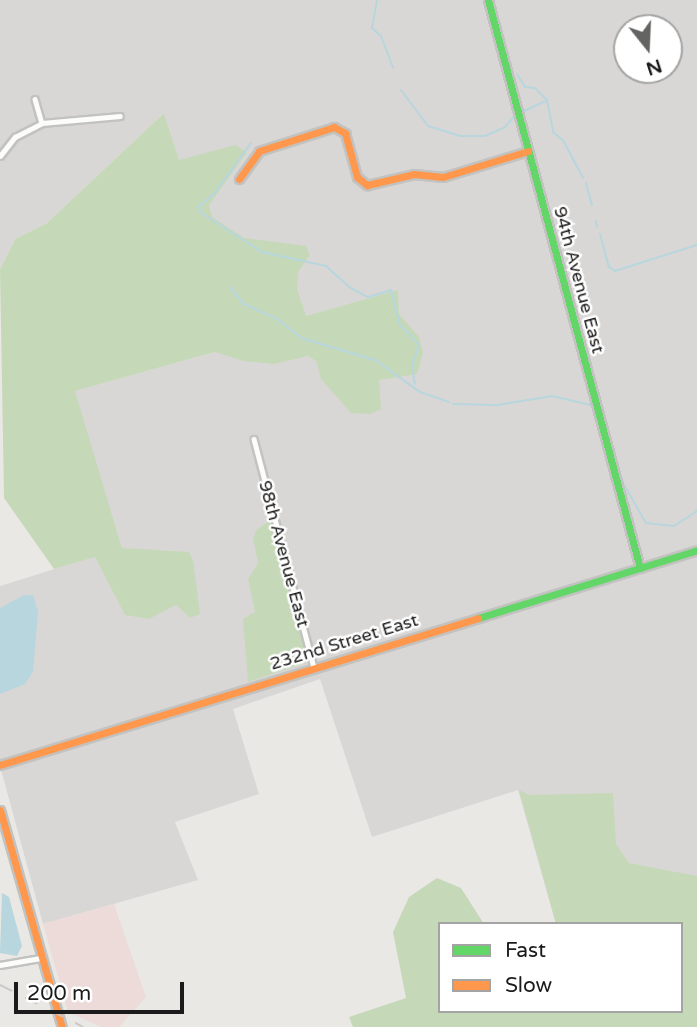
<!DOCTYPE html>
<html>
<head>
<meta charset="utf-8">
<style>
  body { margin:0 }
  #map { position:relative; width:697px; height:1027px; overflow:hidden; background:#eae8e4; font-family:"Varela Round",sans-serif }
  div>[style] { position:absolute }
  .residential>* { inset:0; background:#d9d7d5 }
  .commercial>* { inset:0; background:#ecdbd9 }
  .forest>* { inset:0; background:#c5d9b9 }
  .water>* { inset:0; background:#b7d6dd }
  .stream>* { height:2px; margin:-1px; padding:0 1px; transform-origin:1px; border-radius:1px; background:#b7d6dd }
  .roads { filter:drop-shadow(2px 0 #c2c2c0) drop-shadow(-2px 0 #c2c2c0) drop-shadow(0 2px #c2c2c0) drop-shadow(0 -2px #c2c2c0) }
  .street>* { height:4.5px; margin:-2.25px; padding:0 2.25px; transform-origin:2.25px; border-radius:2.25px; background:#fcfcfb }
  .fast>* { height:7px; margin:-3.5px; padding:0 3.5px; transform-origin:3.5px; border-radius:3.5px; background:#63d668 }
  .slow>* { height:7px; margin:-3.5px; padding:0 3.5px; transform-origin:3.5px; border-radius:3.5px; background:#ff974d }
  .rail>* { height:2px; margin-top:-1px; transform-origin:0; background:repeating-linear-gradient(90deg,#c9c9c8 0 14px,transparent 0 28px) }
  span { translate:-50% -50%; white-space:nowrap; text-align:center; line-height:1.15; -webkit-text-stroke:5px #fff; paint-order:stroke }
  .street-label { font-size:18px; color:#1b1b1b }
  .legend { position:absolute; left:438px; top:922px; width:245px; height:91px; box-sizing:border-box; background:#fff; border:2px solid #a4a4a4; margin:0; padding:9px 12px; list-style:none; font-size:21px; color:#1b1b1b }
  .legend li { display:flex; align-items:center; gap:14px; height:35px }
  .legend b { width:35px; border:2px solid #a4a4a4 }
  .north { position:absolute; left:613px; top:14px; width:70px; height:70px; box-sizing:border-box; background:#fff; border:2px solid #a4a4a4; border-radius:50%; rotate:162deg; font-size:19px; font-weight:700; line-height:28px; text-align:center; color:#1b1b1b }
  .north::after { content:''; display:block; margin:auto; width:24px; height:32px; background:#636361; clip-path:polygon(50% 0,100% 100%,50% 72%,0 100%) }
  .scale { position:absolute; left:14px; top:982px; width:170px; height:32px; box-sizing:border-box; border:4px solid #1b1b1b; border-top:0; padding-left:9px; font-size:21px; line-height:24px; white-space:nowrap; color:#1b1b1b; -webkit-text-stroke:5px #fff; paint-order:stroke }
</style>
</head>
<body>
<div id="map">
  <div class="residential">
    <div style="clip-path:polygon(evenodd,0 0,697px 0,697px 910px,556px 924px,518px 790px,372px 837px,320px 679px,233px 709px,259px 794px,175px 822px,198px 880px,43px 924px,0 766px,0 586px,122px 548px,74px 391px,237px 346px,164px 113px,47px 223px,15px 239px,0 269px,0 0,627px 28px,669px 28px,669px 70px,627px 70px,627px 28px)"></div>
  </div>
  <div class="commercial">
    <div style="clip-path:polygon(114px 904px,146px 997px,119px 1027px,101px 1027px,68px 1012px,43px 924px)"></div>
  </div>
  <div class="forest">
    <div style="clip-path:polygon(164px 113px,179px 160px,235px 145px,247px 152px,209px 205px,212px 217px,244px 238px,306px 246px,310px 255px,298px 272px,297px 289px,306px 316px,398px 290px,399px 314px,419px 337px,423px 353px,417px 374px,379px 380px,381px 409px,370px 414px,351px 413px,321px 379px,316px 361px,308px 356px,274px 364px,243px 361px,215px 352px,75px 391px,122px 548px,189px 552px,193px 560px,200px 614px,190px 618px,176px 605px,149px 619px,125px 615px,95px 557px,54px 569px,4px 498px,0 269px,15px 239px,47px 223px)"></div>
    <div style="clip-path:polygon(270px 521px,308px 662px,248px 682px,243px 619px,255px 612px,248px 579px,258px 563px,253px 538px,257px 529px)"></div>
    <div style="clip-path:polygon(519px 790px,529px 795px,613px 793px,616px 844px,629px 863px,697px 876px,697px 1027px,353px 1027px,349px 1017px,406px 998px,393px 932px,409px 897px,437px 878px,461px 888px,484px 924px,440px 924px,440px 1011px,681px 1011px,681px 924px,556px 924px)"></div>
  </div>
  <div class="water">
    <div style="clip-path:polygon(24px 595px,33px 595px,38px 612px,33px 672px,25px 684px,0 694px,0 608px)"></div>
    <div style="clip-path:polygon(2px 893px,9px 897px,22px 946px,17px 956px,0 953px)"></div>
  </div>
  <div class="stream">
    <div style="left:377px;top:0;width:28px;rotate:100deg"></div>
    <div style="left:372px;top:28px;width:12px;rotate:42deg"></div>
    <div style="left:381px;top:36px;width:34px;rotate:69deg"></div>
    <div style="left:517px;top:74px;width:15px;rotate:58deg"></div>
    <div style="left:525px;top:87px;width:10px;rotate:6deg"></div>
    <div style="left:535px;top:88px;width:17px;rotate:45deg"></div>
    <div style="left:547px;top:100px;width:33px;rotate:79deg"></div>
    <div style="left:553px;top:132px;width:13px;rotate:39deg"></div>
    <div style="left:563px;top:140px;width:43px;rotate:62.2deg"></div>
    <div style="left:401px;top:90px;width:45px;rotate:53.1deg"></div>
    <div style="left:428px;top:126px;width:34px;rotate:17deg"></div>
    <div style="left:460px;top:136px;width:25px"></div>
    <div style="left:485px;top:136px;width:22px;rotate:-24deg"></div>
    <div style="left:505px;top:127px;width:16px;rotate:-50deg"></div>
    <div style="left:522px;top:112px;width:26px;rotate:-25deg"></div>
    <div style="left:251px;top:143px;width:63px;rotate:126deg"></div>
    <div style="left:214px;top:194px;width:19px;rotate:141deg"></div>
    <div style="left:199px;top:206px;width:6px;rotate:81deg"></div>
    <div style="left:200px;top:212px;width:74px;rotate:32.8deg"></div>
    <div style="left:262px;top:252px;width:66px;rotate:12.3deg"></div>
    <div style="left:326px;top:266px;width:31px;rotate:42deg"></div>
    <div style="left:349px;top:287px;width:21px;rotate:28deg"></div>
    <div style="left:368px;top:297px;width:24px;rotate:-17deg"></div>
    <div style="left:391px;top:290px;width:34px;rotate:76deg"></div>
    <div style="left:399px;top:323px;width:30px;rotate:48deg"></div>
    <div style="left:419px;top:345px;width:22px;rotate:108deg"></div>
    <div style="left:412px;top:366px;width:18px;rotate:81deg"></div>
    <div style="left:586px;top:183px;width:23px;rotate:75deg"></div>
    <div style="left:596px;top:221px;width:6px;rotate:81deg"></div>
    <div style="left:600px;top:234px;width:34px;rotate:75deg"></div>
    <div style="left:609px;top:267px;width:7px;rotate:34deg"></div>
    <div style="left:615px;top:271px;width:86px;rotate:-17.6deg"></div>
    <div style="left:230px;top:287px;width:22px;rotate:51deg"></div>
    <div style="left:244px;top:304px;width:36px;rotate:24deg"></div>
    <div style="left:277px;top:319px;width:31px;rotate:38deg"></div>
    <div style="left:301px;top:338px;width:77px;rotate:16.6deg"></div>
    <div style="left:375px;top:360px;width:55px;rotate:35.4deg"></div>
    <div style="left:420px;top:392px;width:31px;rotate:19deg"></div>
    <div style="left:453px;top:404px;width:44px;rotate:1.3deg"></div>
    <div style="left:497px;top:405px;width:56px;rotate:-9.3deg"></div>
    <div style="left:552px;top:396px;width:40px;rotate:13deg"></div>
    <div style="left:602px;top:411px;width:75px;rotate:73.7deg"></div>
    <div style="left:623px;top:483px;width:46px;rotate:60.1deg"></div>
    <div style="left:646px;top:523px;width:28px;rotate:6deg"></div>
    <div style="left:674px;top:526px;width:27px;rotate:-33deg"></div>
  </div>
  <div class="roads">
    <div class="street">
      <div style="left:35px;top:99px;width:25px;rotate:74deg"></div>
      <div style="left:0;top:156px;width:24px;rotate:-52deg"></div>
      <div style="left:15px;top:137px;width:30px;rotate:-27deg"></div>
      <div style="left:42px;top:123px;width:78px;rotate:-5.1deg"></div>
      <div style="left:254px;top:439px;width:237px;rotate:75.3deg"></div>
      <div style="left:0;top:965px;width:42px;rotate:-9.7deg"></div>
    </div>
    <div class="fast">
      <div style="left:488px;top:0;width:588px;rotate:75.02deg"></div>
      <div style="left:478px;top:618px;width:229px;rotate:-17.2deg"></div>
    </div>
    <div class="slow">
      <div style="left:239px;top:179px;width:34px;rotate:-54deg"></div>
      <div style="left:259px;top:151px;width:79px;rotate:-17.7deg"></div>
      <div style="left:334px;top:127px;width:13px;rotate:29deg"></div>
      <div style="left:345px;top:133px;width:46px;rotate:74.7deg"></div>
      <div style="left:357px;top:177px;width:13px;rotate:39deg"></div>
      <div style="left:367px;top:185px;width:48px;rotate:-13.2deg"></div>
      <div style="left:414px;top:174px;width:29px;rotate:6deg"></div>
      <div style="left:443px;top:177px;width:89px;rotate:-17deg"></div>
      <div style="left:0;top:765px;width:500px;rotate:-17.09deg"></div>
      <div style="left:0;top:810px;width:226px;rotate:74.1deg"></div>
    </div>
  </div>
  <div class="rail">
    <div style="left:0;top:985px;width:93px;rotate:26.8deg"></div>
  </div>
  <div class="street-label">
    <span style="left:579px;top:280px;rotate:75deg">94th Avenue East</span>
    <span style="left:284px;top:554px;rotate:75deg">98th Avenue East</span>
    <span style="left:344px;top:642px;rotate:-17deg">232nd Street East</span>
  </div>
  <ul class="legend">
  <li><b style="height:9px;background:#63d668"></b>Fast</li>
  <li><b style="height:9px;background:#ff974d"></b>Slow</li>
  </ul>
  <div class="north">N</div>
  <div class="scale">200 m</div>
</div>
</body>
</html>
